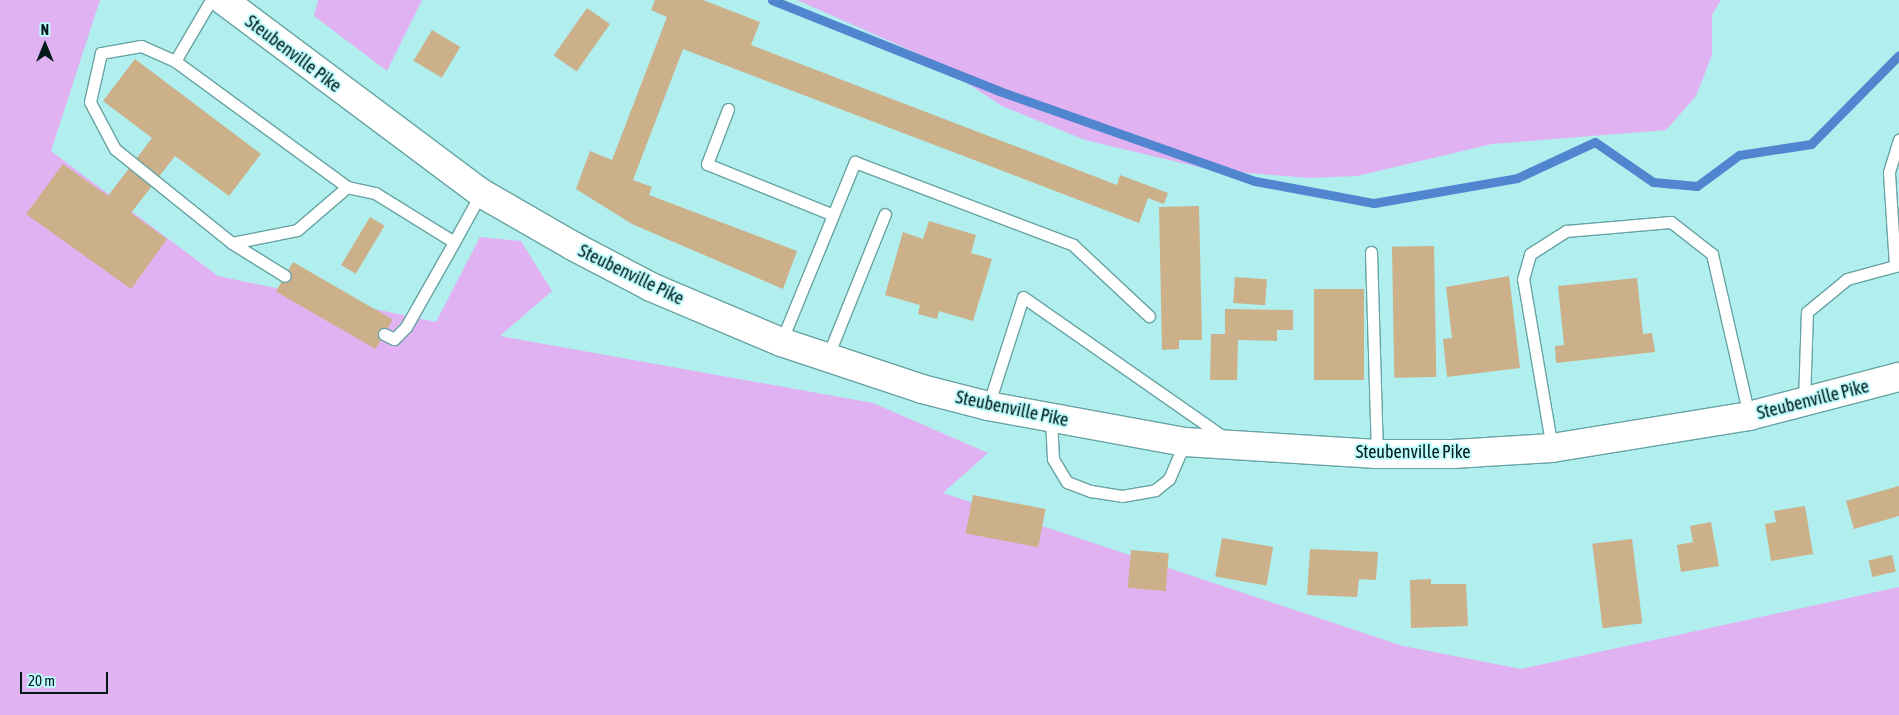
<!DOCTYPE html>
<html>
<head>
<meta charset="utf-8">
<style>
  body { margin:0 }
  #map { position:relative; width:1899px; height:715px; overflow:hidden; background:#b1eeee; font-family:"Asap Condensed",sans-serif }
  div>[style] { position:absolute }
  .green>* { inset:0; background:#e1b2f2 }
  .stream>* { height:9px; margin:-4.5px; padding:0 4.5px; transform-origin:4.5px; border-radius:4.5px; background:#5085d0 }
  .building>* { inset:0; background:#cbb089; transform-origin:0 0 }
  .roads { filter:drop-shadow(1px 0 #68a3a3) drop-shadow(-1px 0 #68a3a3) drop-shadow(0 1px #68a3a3) drop-shadow(0 -1px #68a3a3) }
  .lane>* { height:11px; margin:-5.5px; padding:0 5.5px; transform-origin:5.5px; border-radius:5.5px; background:#fff }
  .secondary>* { height:28px; margin:-14px; padding:0 14px; transform-origin:14px; border-radius:14px; background:#fff }
  span { translate:-50% -50%; white-space:nowrap; text-align:center; line-height:1.15; -webkit-text-stroke:4px #befbfc; paint-order:stroke }
  .street-label { font-size:18px; color:#02191a }
  .north { position:absolute; left:20px; top:20px; width:50px; height:50px; -webkit-text-stroke:4px #befbfc; paint-order:stroke; rotate:0deg; font-size:14px; font-weight:700; line-height:20px; text-align:center; color:#02191a }
  .north::after { content:''; display:block; margin:auto; width:18px; height:22px; background:#02191a; clip-path:polygon(50% 0,100% 100%,50% 72%,0 100%) }
  .scale { position:absolute; left:20px; top:672px; width:88px; height:22px; box-sizing:border-box; border:2px solid #02191a; border-top:0; padding-left:6px; font-size:15px; line-height:18px; white-space:nowrap; color:#02191a; -webkit-text-stroke:4px #befbfc; paint-order:stroke }
</style>
</head>
<body>
<div id="map">
  <div class="green">
    <div style="clip-path:polygon(0 0,100px 0,51px 151px,218px 276px,436px 322px,480px 237px,521px 241px,552px 291px,500px 336px,873px 403px,988px 453px,943px 493px,1403px 646px,1521px 669px,1899px 587px,1899px 715px,0 715px)"></div>
    <div style="clip-path:polygon(318px 0,422px 0,387px 71px,314px 16px)"></div>
    <div style="clip-path:polygon(797px 0,1721px 0,1712px 15px,1712px 55px,1696px 96px,1666px 130px,1492px 144px,1357px 176px,1309px 178px,1211px 170px,1085px 140px,1002px 106px,930px 59px)"></div>
  </div>
  <div class="stream">
    <div style="left:772px;top:0;width:245px;rotate:21.8deg"></div>
    <div style="left:999px;top:91px;width:271px;rotate:19.4deg"></div>
    <div style="left:1255px;top:181px;width:121px;rotate:10.5deg"></div>
    <div style="left:1374px;top:203px;width:145px;rotate:-9.9deg"></div>
    <div style="left:1517px;top:178px;width:86px;rotate:-24.8deg"></div>
    <div style="left:1595px;top:142px;width:70px;rotate:34.6deg"></div>
    <div style="left:1653px;top:182px;width:44px;rotate:5.2deg"></div>
    <div style="left:1697px;top:186px;width:52px;rotate:-36.4deg"></div>
    <div style="left:1739px;top:155px;width:73px;rotate:-8.7deg"></div>
    <div style="left:1811px;top:144px;width:125px;rotate:-45.3deg"></div>
  </div>
  <div class="building">
    <div style="clip-path:polygon(655px 0,703px 0,760px 22px,751px 45px,1117px 185px,1120px 175px,1168px 193px,1164px 204px,1148px 198px,1139px 223px,683px 49px,633px 180px,652px 187px,649px 195px,797px 251px,783px 289px,632px 224px,576px 189px,590px 151px,612px 160px,667px 17px,651px 10px)"></div>
    <div style="left:587px;top:8px;width:28px;height:58px;rotate:35deg"></div>
    <div style="left:432px;top:30px;width:33px;height:36px;rotate:31deg"></div>
    <div style="clip-path:polygon(135px 59px,261px 154px,229px 196px,175px 156px,131px 213px,167px 239px,131px 289px,26px 214px,63px 164px,108px 196px,152px 138px,103px 101px)"></div>
    <div style="clip-path:polygon(1199px 206px,1202px 340px,1179px 340px,1179px 349px,1162px 350px,1159px 207px)"></div>
    <div style="left:370px;top:217px;width:17px;height:56px;rotate:31deg"></div>
    <div style="clip-path:polygon(929px 221px,976px 235px,971px 253px,992px 259px,973px 321px,939px 311px,937px 319px,918px 314px,920px 305px,885px 295px,903px 232px,923px 239px)"></div>
    <div style="left:1434px;top:246px;width:131px;height:42px;rotate:89deg"></div>
    <div style="left:293px;top:262px;width:115px;height:34px;rotate:30deg"></div>
    <div style="clip-path:polygon(1509px 276px,1520px 368px,1447px 377px,1443px 339px,1452px 338px,1446px 287px)"></div>
    <div style="left:1235px;top:277px;width:32px;height:26px;rotate:4deg"></div>
    <div style="clip-path:polygon(1637px 278px,1643px 334px,1652px 333px,1655px 352px,1556px 363px,1555px 346px,1564px 345px,1558px 286px)"></div>
    <div style="left:1314px;top:289px;width:50px;height:91px"></div>
    <div style="clip-path:polygon(1225px 309px,1293px 310px,1293px 330px,1277px 330px,1277px 341px,1238px 340px,1237px 380px,1210px 380px,1211px 334px,1225px 334px)"></div>
    <div style="clip-path:polygon(1899px 486px,1899px 516px,1854px 529px,1846px 501px)"></div>
    <div style="left:973px;top:495px;width:74px;height:39px;rotate:11deg"></div>
    <div style="clip-path:polygon(1805px 506px,1813px 554px,1771px 561px,1765px 524px,1776px 522px,1774px 511px)"></div>
    <div style="clip-path:polygon(1711px 522px,1719px 566px,1681px 572px,1677px 545px,1693px 542px,1690px 526px)"></div>
    <div style="left:1222px;top:538px;width:52px;height:39px;rotate:10deg"></div>
    <div style="left:1632px;top:539px;width:85px;height:40px;rotate:83deg"></div>
    <div style="clip-path:polygon(1310px 549px,1378px 552px,1376px 580px,1359px 579px,1357px 597px,1307px 595px)"></div>
    <div style="left:1131px;top:550px;width:38px;height:38px;rotate:5deg"></div>
    <div style="left:1892px;top:555px;width:17px;height:24px;rotate:77deg"></div>
    <div style="clip-path:polygon(1431px 579px,1431px 584px,1466px 584px,1468px 626px,1411px 628px,1410px 580px)"></div>
  </div>
  <div class="roads">
    <div class="lane">
      <div style="left:211px;top:0;width:71px;rotate:120.5deg"></div>
      <div style="left:175px;top:61px;width:213px;rotate:36.2deg"></div>
      <div style="left:347px;top:187px;width:29px;rotate:12deg"></div>
      <div style="left:375px;top:193px;width:93px;rotate:31.8deg"></div>
      <div style="left:454px;top:242px;width:56px;rotate:-61.1deg"></div>
      <div style="left:175px;top:61px;width:37px;rotate:-156deg"></div>
      <div style="left:141px;top:46px;width:41px;rotate:170.1deg"></div>
      <div style="left:101px;top:53px;width:50px;rotate:102.7deg"></div>
      <div style="left:90px;top:102px;width:53px;rotate:62deg"></div>
      <div style="left:115px;top:149px;width:150px;rotate:38.8deg"></div>
      <div style="left:232px;top:243px;width:66px;rotate:-11.3deg"></div>
      <div style="left:297px;top:230px;width:66px;rotate:-40.7deg"></div>
      <div style="left:728px;top:109px;width:59px;rotate:110.9deg"></div>
      <div style="left:707px;top:164px;width:136px;rotate:22deg"></div>
      <div style="left:232px;top:243px;width:62px;rotate:31.9deg"></div>
      <div style="left:1371px;top:252px;width:202px;rotate:88.3deg"></div>
      <div style="left:1895px;top:266px;width:94px;rotate:-93.7deg"></div>
      <div style="left:1889px;top:172px;width:34px;rotate:-73deg"></div>
      <div style="left:384px;top:334px;width:11px;rotate:27deg"></div>
      <div style="left:394px;top:339px;width:17px;rotate:-45deg"></div>
      <div style="left:406px;top:327px;width:98px;rotate:-60.5deg"></div>
      <div style="left:781px;top:342px;width:195px;rotate:-67.7deg"></div>
      <div style="left:855px;top:162px;width:233px;rotate:20.8deg"></div>
      <div style="left:1073px;top:245px;width:104px;rotate:43.1deg"></div>
      <div style="left:827px;top:358px;width:155px;rotate:-68.1deg"></div>
      <div style="left:1804px;top:401px;width:89px;rotate:-88.1deg"></div>
      <div style="left:1807px;top:312px;width:52px;rotate:-39.5deg"></div>
      <div style="left:1847px;top:279px;width:54px;rotate:-15.1deg"></div>
      <div style="left:988px;top:406px;width:114px;rotate:-72.2deg"></div>
      <div style="left:1023px;top:297px;width:246px;rotate:34.9deg"></div>
      <div style="left:1051px;top:419px;width:40px;rotate:87.1deg"></div>
      <div style="left:1053px;top:459px;width:27px;rotate:59deg"></div>
      <div style="left:1067px;top:482px;width:26px;rotate:21deg"></div>
      <div style="left:1091px;top:491px;width:31px;rotate:9deg"></div>
      <div style="left:1122px;top:496px;width:34px;rotate:-10deg"></div>
      <div style="left:1155px;top:490px;width:18px;rotate:-38deg"></div>
      <div style="left:1169px;top:479px;width:40px;rotate:-66.6deg"></div>
      <div style="left:1552px;top:448px;width:171px;rotate:-99.7deg"></div>
      <div style="left:1523px;top:279px;width:26px;rotate:-74deg"></div>
      <div style="left:1530px;top:254px;width:43px;rotate:-32.6deg"></div>
      <div style="left:1566px;top:231px;width:105px;rotate:-4.9deg"></div>
      <div style="left:1671px;top:222px;width:52px;rotate:38deg"></div>
      <div style="left:1712px;top:254px;width:166px;rotate:77.1deg"></div>
    </div>
    <div class="secondary">
      <div style="left:223px;top:0;width:322px;rotate:36.8deg"></div>
      <div style="left:481px;top:193px;width:106px;rotate:29.9deg"></div>
      <div style="left:573px;top:246px;width:88px;rotate:27.7deg"></div>
      <div style="left:651px;top:287px;width:141px;rotate:22.9deg"></div>
      <div style="left:781px;top:342px;width:149px;rotate:18.4deg"></div>
      <div style="left:922px;top:389px;width:68px;rotate:14.4deg"></div>
      <div style="left:988px;top:406px;width:200px;rotate:10.4deg"></div>
      <div style="left:1185px;top:442px;width:192px;rotate:3.6deg"></div>
      <div style="left:1377px;top:454px;width:76px"></div>
      <div style="left:1453px;top:454px;width:99px;rotate:-3.5deg"></div>
      <div style="left:1552px;top:448px;width:200px;rotate:-9.2deg"></div>
      <div style="left:1749px;top:416px;width:155px;rotate:-14.6deg"></div>
    </div>
  </div>
  <div class="street-label">
    <span style="left:293px;top:54px;rotate:37deg">Steubenville Pike</span>
    <span style="left:631px;top:275px;rotate:26deg">Steubenville Pike</span>
    <span style="left:1813px;top:400px;rotate:-14deg">Steubenville Pike</span>
    <span style="left:1012px;top:409px;rotate:12deg">Steubenville Pike</span>
    <span style="left:1413px;top:452px">Steubenville Pike</span>
  </div>
  <div class="north">N</div>
  <div class="scale">20 m</div>
</div>
</body>
</html>
